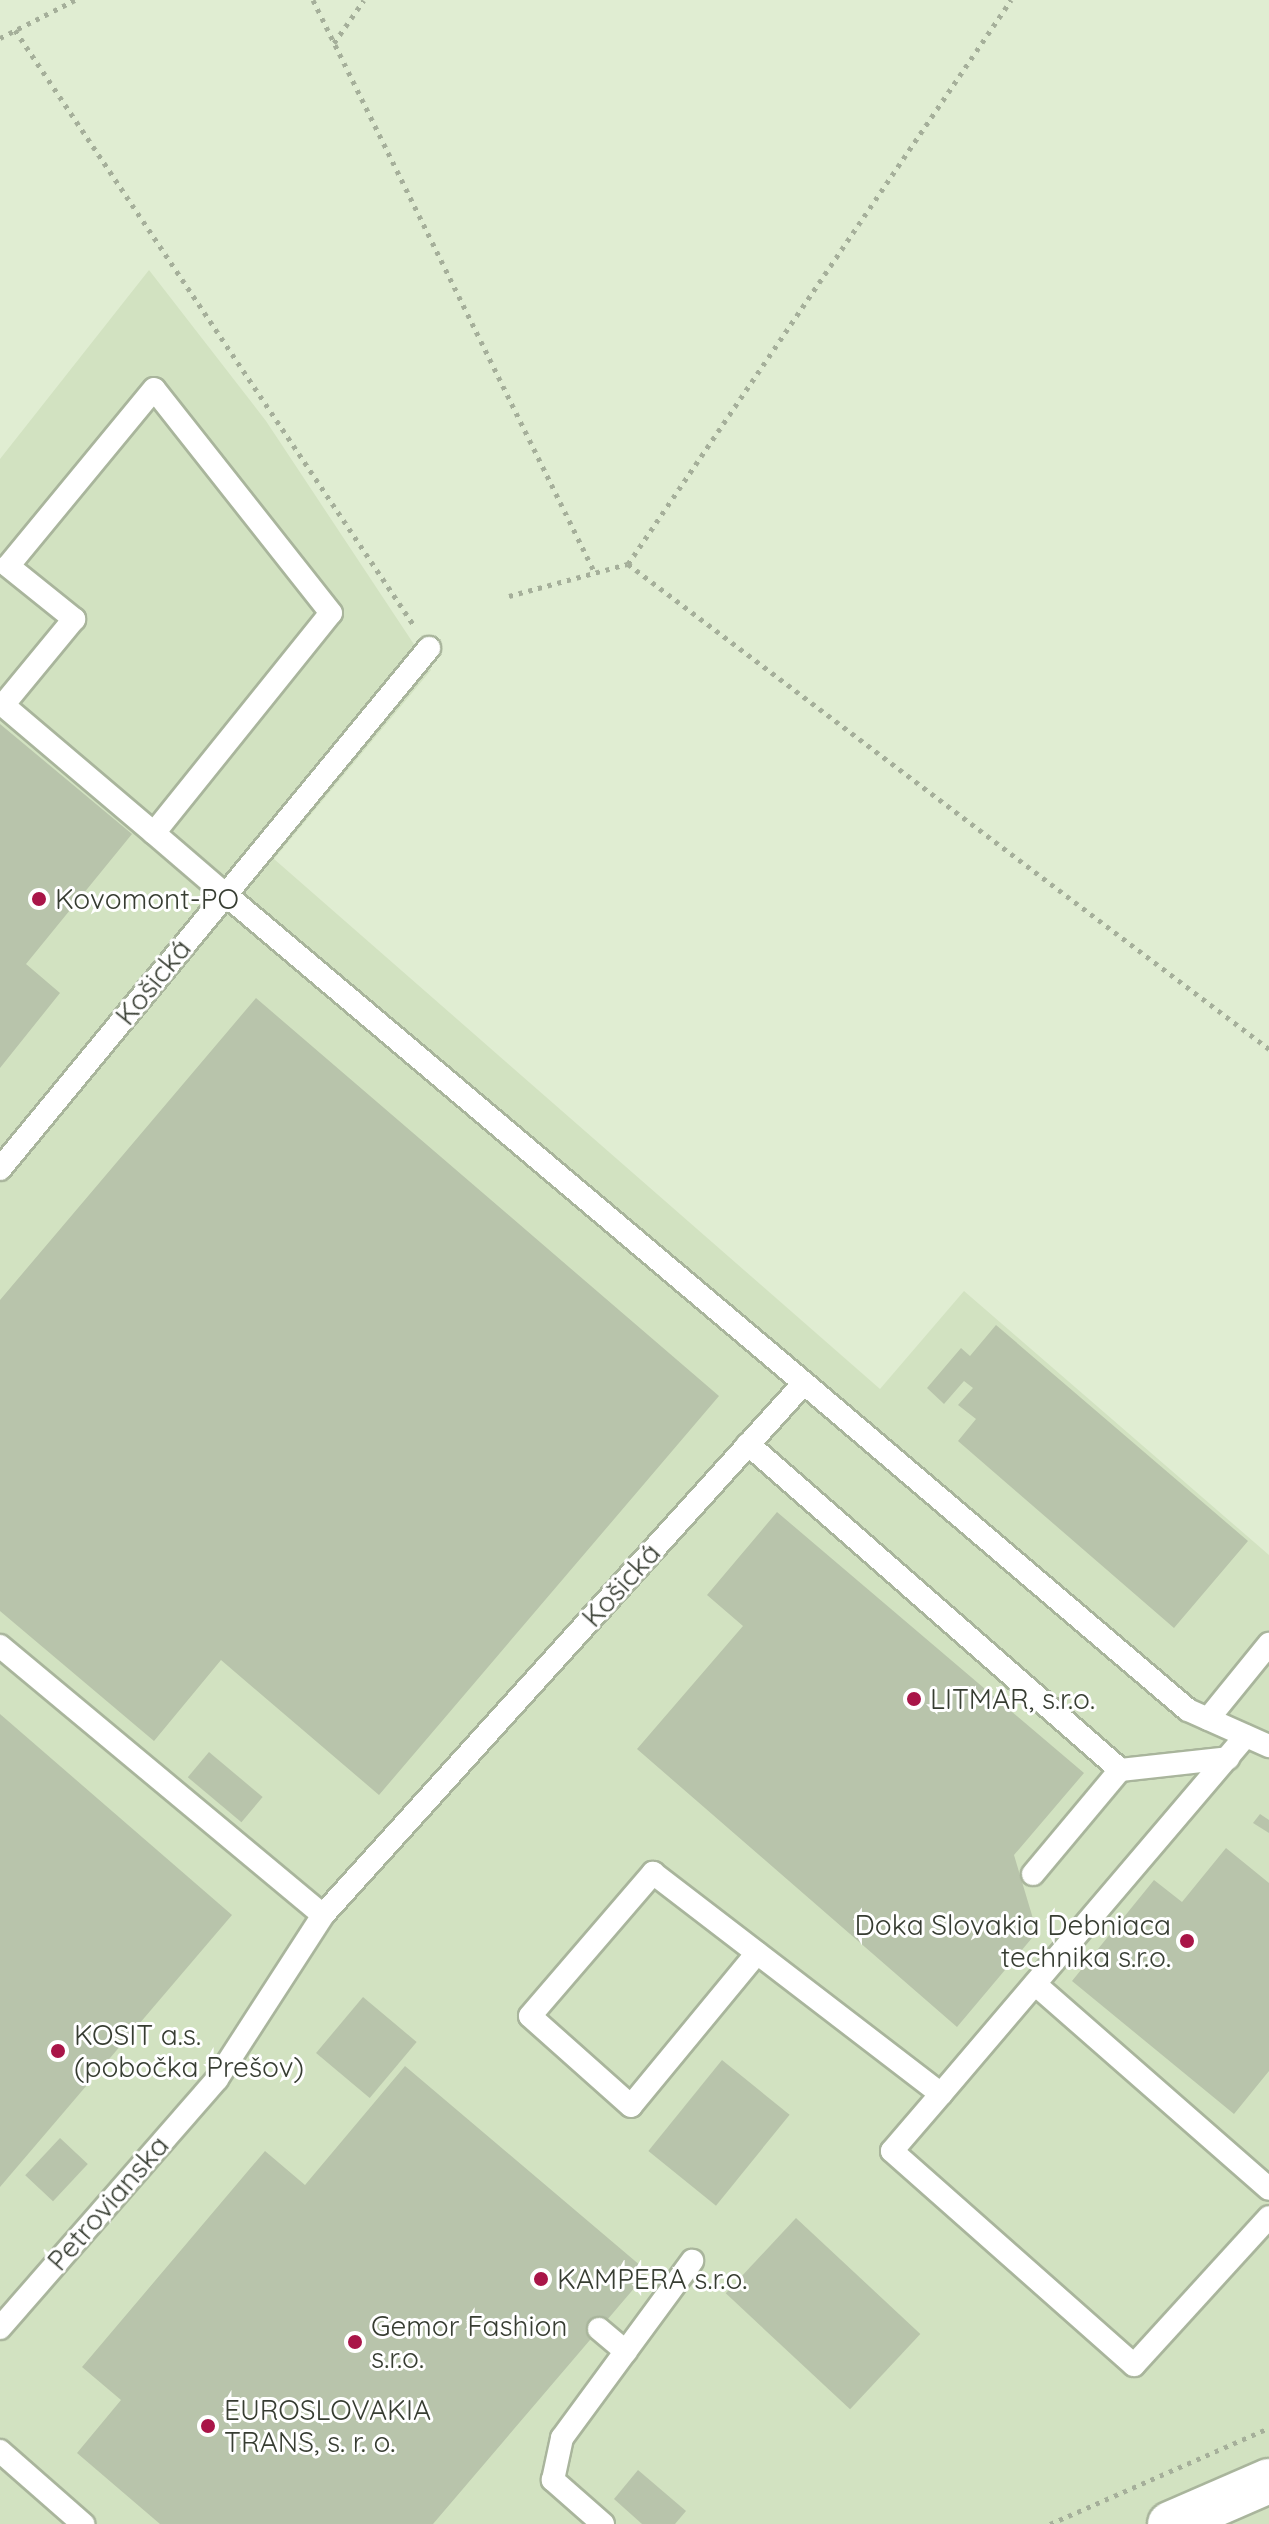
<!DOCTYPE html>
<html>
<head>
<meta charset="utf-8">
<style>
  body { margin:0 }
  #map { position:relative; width:1269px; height:2524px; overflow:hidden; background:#e0edd2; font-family:Quicksand,sans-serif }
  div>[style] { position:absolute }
  .built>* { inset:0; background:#d2e2c1 }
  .building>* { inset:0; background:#b8c4ab; transform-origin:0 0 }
  .path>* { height:5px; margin-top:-2.5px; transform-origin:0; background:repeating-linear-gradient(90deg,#a5af9a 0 4px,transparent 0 10px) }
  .roads { filter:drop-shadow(2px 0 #a9b59c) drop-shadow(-2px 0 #a9b59c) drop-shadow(0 2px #a9b59c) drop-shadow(0 -2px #a9b59c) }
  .lane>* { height:22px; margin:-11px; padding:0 11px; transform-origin:11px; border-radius:11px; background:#fff }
  .primary>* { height:44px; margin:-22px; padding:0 22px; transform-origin:22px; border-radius:22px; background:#fff }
  .dots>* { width:22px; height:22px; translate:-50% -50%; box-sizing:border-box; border:4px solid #fff; border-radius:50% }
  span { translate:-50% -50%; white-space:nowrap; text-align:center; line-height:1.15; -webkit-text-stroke:6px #fff; paint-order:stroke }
  .poi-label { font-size:28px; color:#373d32 }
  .left { translate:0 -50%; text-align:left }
  .right { translate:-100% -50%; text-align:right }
  .street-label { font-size:28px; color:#373d32 }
</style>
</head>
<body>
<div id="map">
  <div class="built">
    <div style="clip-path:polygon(149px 270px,266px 421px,431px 670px,274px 859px,880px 1389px,964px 1291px,1269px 1555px,1269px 2524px,0 2524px,0 459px)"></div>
  </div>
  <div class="building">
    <div style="clip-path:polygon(0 724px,132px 834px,26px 964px,60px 993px,0 1068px)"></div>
    <div style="clip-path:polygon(256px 998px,719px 1396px,379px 1795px,221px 1660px,154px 1741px,0 1611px,0 1300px)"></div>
    <div style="clip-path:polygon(996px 1325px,1248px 1541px,1174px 1628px,958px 1441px,976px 1419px,958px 1405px,973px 1388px,964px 1381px,944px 1404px,927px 1388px,961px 1348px,970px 1356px)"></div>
    <div style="clip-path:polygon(777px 1512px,1084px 1773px,1014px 1855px,1037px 1932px,957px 2027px,637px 1749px,743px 1626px,707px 1595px)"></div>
    <div style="clip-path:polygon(0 1714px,232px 1915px,0 2187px)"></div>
    <div style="left:209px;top:1752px;width:70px;height:33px;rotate:40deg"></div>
    <div style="clip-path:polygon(1260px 1814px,1269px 1820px,1269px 1833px,1253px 1823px)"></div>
    <div style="clip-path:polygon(1226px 1848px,1269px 1883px,1269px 2071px,1234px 2114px,1072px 1981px,1154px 1880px,1182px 1902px)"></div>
    <div style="left:363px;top:1997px;width:70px;height:73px;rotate:40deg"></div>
    <div style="left:722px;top:2060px;width:87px;height:117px;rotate:39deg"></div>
    <div style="clip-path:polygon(405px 2066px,648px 2272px,433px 2524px,160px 2524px,77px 2453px,121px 2400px,82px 2367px,265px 2151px,305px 2185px)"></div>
    <div style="left:60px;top:2138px;width:38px;height:51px;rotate:43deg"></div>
    <div style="left:796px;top:2218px;width:170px;height:103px;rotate:43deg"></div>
    <div style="clip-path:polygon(638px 2470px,686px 2511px,675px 2524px,642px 2524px,614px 2499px)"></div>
  </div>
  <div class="path">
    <div style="left:313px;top:0;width:639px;rotate:63.8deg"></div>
    <div style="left:15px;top:30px;width:715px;rotate:56.18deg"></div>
    <div style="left:0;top:38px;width:84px;rotate:-26.9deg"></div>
    <div style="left:334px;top:43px;width:52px;rotate:-55.1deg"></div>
    <div style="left:628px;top:564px;width:682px;rotate:-55.82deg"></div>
    <div style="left:509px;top:596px;width:123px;rotate:-15.1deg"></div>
    <div style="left:628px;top:564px;width:804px;rotate:37.11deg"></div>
    <div style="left:1050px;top:2524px;width:239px;rotate:-23.7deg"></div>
  </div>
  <div class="roads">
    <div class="lane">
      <div style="left:154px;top:833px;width:282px;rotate:-51.2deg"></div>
      <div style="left:331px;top:613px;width:285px;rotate:-128.3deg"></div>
      <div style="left:154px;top:389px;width:229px;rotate:129.5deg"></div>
      <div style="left:8px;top:566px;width:85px;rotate:38.8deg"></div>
      <div style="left:74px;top:619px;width:112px;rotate:129.5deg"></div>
      <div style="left:3px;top:705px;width:198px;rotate:40.3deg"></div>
      <div style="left:154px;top:833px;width:94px;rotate:40.7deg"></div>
      <div style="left:225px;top:894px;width:758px;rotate:40.18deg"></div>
      <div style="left:0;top:1169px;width:675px;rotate:-50.53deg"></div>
      <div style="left:748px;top:1444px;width:495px;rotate:41.2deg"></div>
      <div style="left:0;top:1646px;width:420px;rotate:39.8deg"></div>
      <div style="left:323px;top:1915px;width:717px;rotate:-47.88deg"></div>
      <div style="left:804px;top:1383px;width:504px;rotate:40.42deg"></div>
      <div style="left:1188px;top:1710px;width:89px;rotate:24deg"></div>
      <div style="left:1208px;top:1719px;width:97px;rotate:-50.9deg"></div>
      <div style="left:1033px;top:1874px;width:136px;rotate:-50.1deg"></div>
      <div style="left:1120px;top:1770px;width:109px;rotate:-6.3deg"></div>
      <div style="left:757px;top:1953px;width:198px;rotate:129.5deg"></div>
      <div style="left:631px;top:2106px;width:135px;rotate:-138.3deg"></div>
      <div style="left:530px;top:2016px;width:189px;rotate:-49.3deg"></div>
      <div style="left:653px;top:1873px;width:363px;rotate:37.5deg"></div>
      <div style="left:941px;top:2094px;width:470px;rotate:-49.6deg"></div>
      <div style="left:1035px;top:1984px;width:311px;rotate:41.2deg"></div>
      <div style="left:941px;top:2094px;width:75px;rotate:130.7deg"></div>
      <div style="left:892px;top:2151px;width:323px;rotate:41.5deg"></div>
      <div style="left:1134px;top:2365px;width:200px;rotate:-47.6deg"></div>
      <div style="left:0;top:2328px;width:330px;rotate:-48.9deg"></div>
      <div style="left:217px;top:2079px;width:195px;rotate:-57.1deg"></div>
      <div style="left:599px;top:2329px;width:35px;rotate:40deg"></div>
      <div style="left:0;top:2451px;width:111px;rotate:41.3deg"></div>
      <div style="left:603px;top:2524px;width:67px;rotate:-138.7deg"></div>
      <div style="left:553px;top:2480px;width:43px;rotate:-77.9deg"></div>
      <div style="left:562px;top:2438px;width:220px;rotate:-53.7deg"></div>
    </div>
    <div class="primary">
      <div style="left:1170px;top:2524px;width:108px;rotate:-23.5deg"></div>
    </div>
  </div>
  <div class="dots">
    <div style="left:39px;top:899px;background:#a91548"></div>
    <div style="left:914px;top:1699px;background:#a91548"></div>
    <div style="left:1187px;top:1941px;background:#a91548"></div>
    <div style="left:58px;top:2051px;background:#a91548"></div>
    <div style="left:541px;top:2279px;background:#a91548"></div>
    <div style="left:355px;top:2342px;background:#a91548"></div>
    <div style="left:208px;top:2426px;background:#a91548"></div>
  </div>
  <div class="poi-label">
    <span class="left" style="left:55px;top:899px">Kovomont-PO</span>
    <span class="left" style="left:930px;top:1699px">LITMAR, s.r.o.</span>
    <span class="right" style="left:1171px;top:1941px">Doka Slovakia Debniaca<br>technika s.r.o.</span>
    <span class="left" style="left:74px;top:2051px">KOSIT a.s.<br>(pobočka Prešov)</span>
    <span class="left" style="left:557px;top:2279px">KAMPERA s.r.o.</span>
    <span class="left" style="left:371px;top:2342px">Gemor Fashion<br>s.r.o.</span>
    <span class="left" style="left:224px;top:2426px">EUROSLOVAKIA<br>TRANS, s. r. o.</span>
  </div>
  <div class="street-label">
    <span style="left:153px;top:982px;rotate:-51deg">Košická</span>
    <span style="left:621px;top:1585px;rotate:-48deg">Košická</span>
    <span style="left:108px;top:2203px;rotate:-49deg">Petrovianska</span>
  </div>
</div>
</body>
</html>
